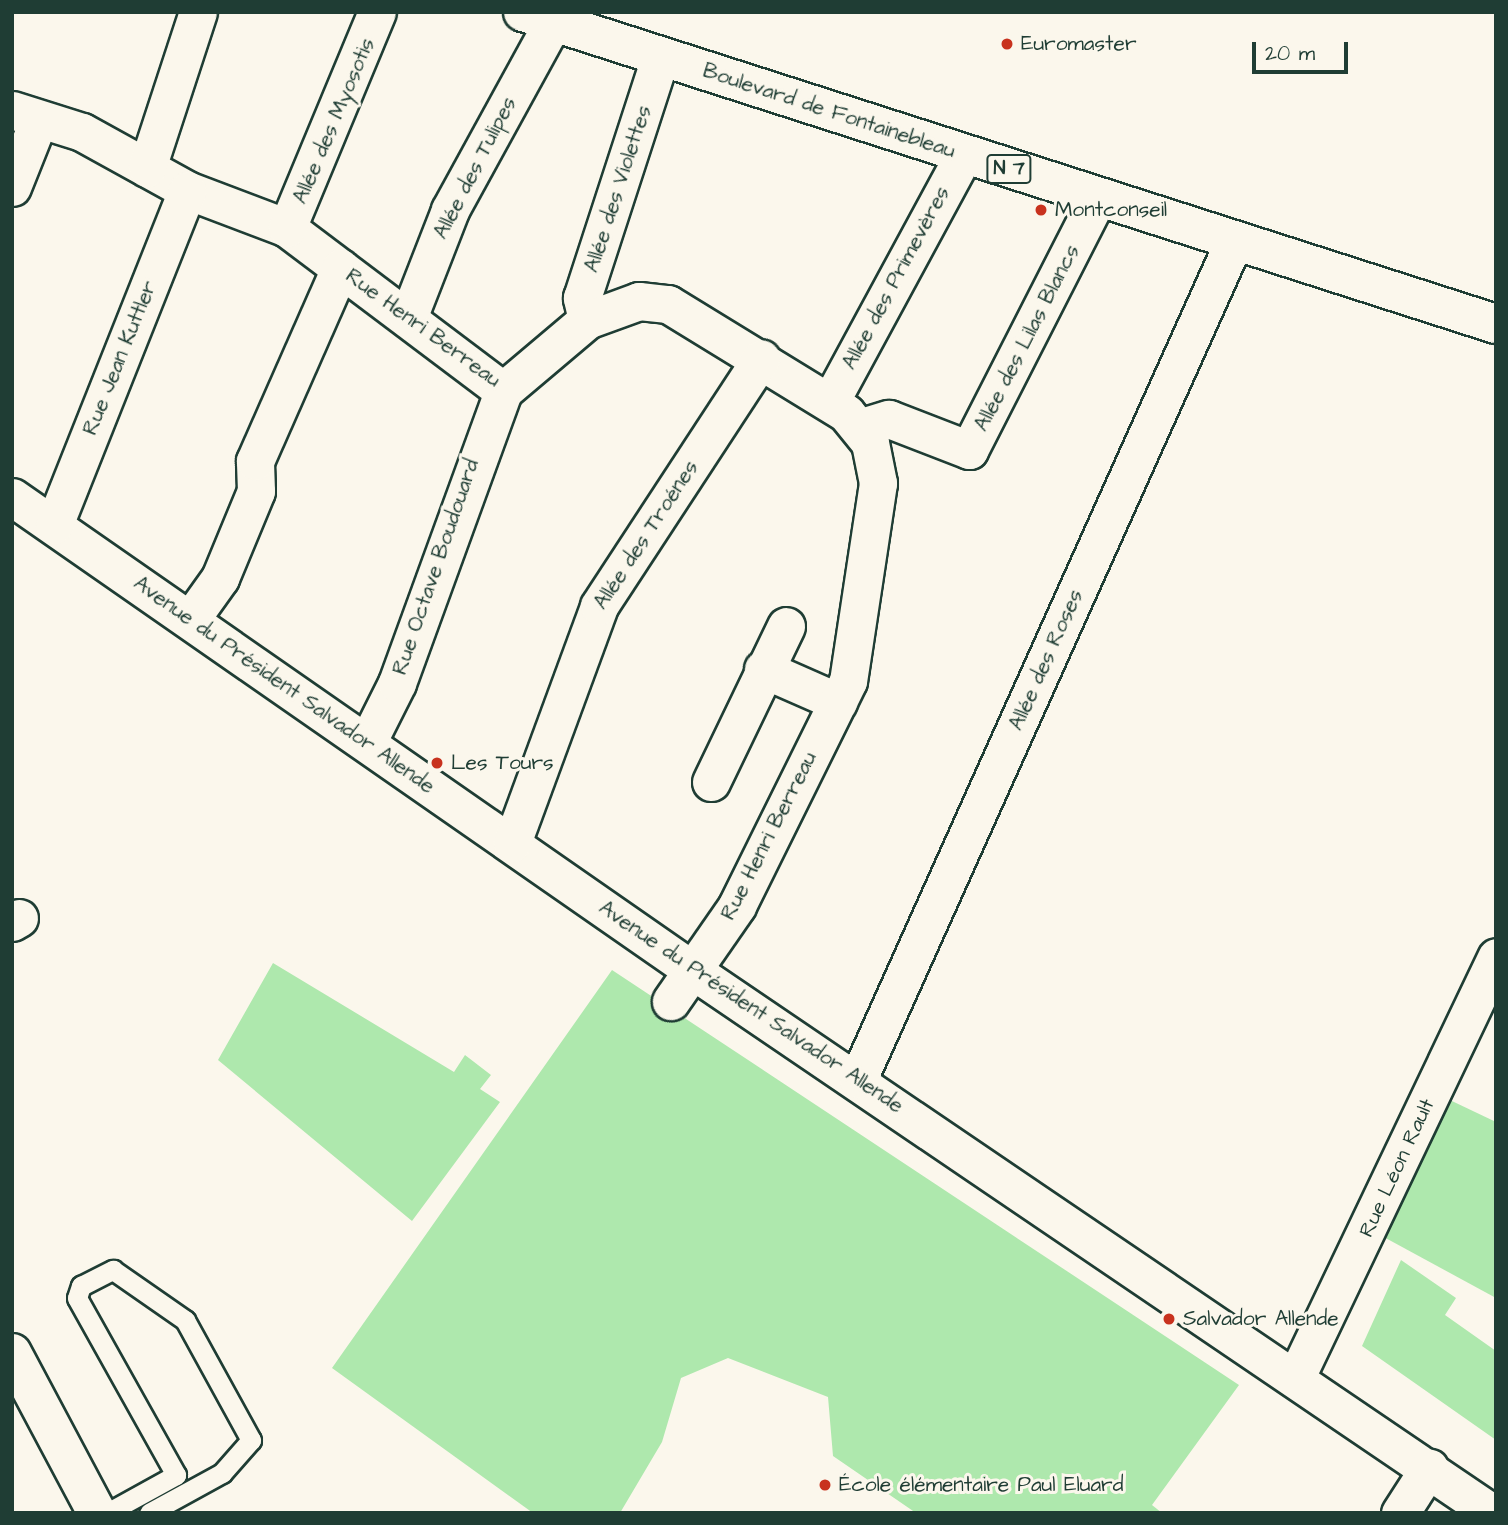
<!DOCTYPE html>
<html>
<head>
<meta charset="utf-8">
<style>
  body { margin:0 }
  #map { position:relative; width:1508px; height:1525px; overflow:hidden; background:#fbf7ec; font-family:"Architects Daughter",sans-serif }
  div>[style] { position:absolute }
  .green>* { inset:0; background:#aee8ad }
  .roads { filter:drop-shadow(2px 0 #1f3d34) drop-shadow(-2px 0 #1f3d34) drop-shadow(0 2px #1f3d34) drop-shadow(0 -2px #1f3d34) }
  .lane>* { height:19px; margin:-9.5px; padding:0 9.5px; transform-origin:9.5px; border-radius:9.5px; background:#fbf7ec }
  .street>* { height:37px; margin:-18.5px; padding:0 18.5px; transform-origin:18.5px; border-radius:18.5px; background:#fbf7ec }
  .secondary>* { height:38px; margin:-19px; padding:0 19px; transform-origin:19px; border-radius:19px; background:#fbf7ec }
  .primary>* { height:38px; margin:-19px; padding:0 19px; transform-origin:19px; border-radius:19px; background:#fbf7ec }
  .dots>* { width:19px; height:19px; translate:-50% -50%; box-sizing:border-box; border:4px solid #fbf7ec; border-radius:50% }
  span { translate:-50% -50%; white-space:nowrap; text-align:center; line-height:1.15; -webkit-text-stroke:6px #fbf7ec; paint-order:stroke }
  .shield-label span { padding:2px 5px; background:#fbf7ec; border:2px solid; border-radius:5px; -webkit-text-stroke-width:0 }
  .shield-label { font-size:19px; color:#1f3d34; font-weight:700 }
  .poi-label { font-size:21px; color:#1f3d34 }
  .left { translate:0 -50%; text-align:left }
  .street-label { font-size:21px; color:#1f3d34 }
  .frame { position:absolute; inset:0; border:14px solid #1f3d34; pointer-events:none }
  .scale { position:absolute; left:1252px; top:42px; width:96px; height:32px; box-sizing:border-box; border:4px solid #1f3d34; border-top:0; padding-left:9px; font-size:21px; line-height:24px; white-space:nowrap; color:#1f3d34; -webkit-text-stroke:5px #fbf7ec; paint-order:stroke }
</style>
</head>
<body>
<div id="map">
  <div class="green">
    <div style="clip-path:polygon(273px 963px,454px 1072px,465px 1055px,491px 1075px,480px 1089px,500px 1102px,412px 1221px,218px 1060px)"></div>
    <div style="clip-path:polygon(612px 970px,1239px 1385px,1152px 1505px,1162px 1513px,916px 1513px,833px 1456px,828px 1397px,728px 1358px,681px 1378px,662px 1442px,620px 1513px,533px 1513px,332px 1368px)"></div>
    <div style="clip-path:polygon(1433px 1092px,1496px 1122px,1496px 1298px,1369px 1229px)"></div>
    <div style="clip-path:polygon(1401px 1260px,1456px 1298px,1445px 1315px,1496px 1351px,1496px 1440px,1362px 1346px)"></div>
  </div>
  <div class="roads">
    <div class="lane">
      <div style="left:107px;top:1513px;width:79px;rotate:-28.8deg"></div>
      <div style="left:176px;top:1475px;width:203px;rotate:-119.2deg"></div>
      <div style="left:77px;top:1298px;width:13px;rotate:-72deg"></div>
      <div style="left:81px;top:1286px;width:36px;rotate:-27deg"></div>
      <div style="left:113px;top:1270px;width:88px;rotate:34.8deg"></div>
      <div style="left:185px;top:1320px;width:137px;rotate:61.2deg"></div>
      <div style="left:251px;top:1440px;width:44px;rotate:131.3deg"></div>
      <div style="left:222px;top:1473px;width:83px;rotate:151.3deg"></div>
    </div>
    <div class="street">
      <div style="left:12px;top:110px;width:73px;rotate:17.4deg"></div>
      <div style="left:82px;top:132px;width:120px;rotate:28.9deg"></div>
      <div style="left:187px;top:190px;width:107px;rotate:20.8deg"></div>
      <div style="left:287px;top:228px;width:271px;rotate:37deg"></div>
      <div style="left:147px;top:168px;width:164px;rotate:-71.9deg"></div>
      <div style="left:12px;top:187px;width:73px;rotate:-68.3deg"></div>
      <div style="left:287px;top:228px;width:234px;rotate:-67.4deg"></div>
      <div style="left:408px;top:318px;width:116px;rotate:-68.7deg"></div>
      <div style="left:450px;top:210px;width:214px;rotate:-61.3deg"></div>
      <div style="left:587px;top:320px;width:23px;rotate:-103deg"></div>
      <div style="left:582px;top:298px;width:252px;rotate:-72deg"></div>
      <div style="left:830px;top:402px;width:282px;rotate:-61.6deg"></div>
      <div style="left:862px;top:427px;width:28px;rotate:-17deg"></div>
      <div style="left:889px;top:419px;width:86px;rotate:21.2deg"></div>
      <div style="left:969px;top:450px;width:284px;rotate:-63deg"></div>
      <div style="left:12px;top:497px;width:828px;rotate:34.82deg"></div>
      <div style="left:692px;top:970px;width:967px;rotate:34.17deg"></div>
      <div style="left:54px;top:525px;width:360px;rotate:-68.3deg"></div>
      <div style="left:190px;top:620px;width:52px;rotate:-54.5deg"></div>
      <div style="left:220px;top:578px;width:94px;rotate:-67.5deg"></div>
      <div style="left:256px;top:491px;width:30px;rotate:-92deg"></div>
      <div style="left:255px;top:461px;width:211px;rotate:-66.2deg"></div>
      <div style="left:763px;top:669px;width:82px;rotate:23.7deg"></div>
      <div style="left:367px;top:743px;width:67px;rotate:-63.4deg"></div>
      <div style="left:397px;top:683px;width:311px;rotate:-70deg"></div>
      <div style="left:503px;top:391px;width:110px;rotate:-40.2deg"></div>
      <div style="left:587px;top:320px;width:55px;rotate:-20.1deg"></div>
      <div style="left:639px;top:301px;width:29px;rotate:6deg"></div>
      <div style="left:668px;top:304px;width:209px;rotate:31.5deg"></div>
      <div style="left:846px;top:413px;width:38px;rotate:51deg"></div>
      <div style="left:870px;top:443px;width:41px;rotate:78.7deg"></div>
      <div style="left:878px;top:483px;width:200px;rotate:98.6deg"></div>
      <div style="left:848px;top:681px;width:251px;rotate:116.3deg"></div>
      <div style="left:737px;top:906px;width:116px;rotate:124.8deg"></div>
      <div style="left:711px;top:782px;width:173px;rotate:-64.3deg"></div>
      <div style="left:512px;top:843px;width:252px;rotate:-69.8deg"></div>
      <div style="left:599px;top:606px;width:296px;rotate:-56.8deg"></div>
      <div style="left:12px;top:922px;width:8px;rotate:-30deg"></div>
      <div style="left:858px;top:1079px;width:918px;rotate:-65.83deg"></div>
      <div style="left:1296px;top:1377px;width:465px;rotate:-64.5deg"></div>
      <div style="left:1400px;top:1513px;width:54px;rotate:-57.2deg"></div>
    </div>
    <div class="secondary">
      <div style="left:12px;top:1353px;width:181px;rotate:62deg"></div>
    </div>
    <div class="primary">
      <div style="left:523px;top:12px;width:1022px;rotate:17.78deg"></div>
    </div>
  </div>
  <div class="dots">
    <div style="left:1007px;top:44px;background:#c8321e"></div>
    <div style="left:1041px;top:210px;background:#c8321e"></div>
    <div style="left:437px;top:763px;background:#c8321e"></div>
    <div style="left:1169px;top:1319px;background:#c8321e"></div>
    <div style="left:825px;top:1485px;background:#c8321e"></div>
  </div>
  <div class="shield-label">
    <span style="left:1009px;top:169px">N 7</span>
  </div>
  <div class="poi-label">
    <span class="left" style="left:1021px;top:44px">Euromaster</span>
    <span class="left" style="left:1055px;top:210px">Montconseil</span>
    <span class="left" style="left:451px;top:763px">Les Tours</span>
    <span class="left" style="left:1183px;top:1319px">Salvador Allende</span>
    <span class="left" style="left:839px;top:1485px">École élémentaire Paul Eluard</span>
  </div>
  <div class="street-label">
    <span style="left:829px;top:111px;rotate:18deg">Boulevard de Fontainebleau</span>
    <span style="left:334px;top:121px;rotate:-67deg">Allée des Myosotis</span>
    <span style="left:475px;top:168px;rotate:-63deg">Allée des Tulipes</span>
    <span style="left:618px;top:189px;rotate:-72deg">Allée des Violettes</span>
    <span style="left:896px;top:278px;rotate:-62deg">Allée des Primevères</span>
    <span style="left:423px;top:328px;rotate:36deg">Rue Henri Berreau</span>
    <span style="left:1027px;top:338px;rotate:-63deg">Allée des Lilas Blancs</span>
    <span style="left:120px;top:358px;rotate:-68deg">Rue Jean Kuttler</span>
    <span style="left:646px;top:535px;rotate:-57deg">Allée des Troénes</span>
    <span style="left:436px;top:567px;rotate:-71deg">Rue Octave Boudouard</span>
    <span style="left:1046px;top:660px;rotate:-66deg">Allée des Roses</span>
    <span style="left:284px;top:685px;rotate:35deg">Avenue du Président Salvador Allende</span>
    <span style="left:769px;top:836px;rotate:-63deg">Rue Henri Berreau</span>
    <span style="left:751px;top:1007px;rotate:34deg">Avenue du Président Salvador Allende</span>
    <span style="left:1397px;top:1168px;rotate:-65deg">Rue Léon Rault</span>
  </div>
  <div class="frame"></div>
  <div class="scale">20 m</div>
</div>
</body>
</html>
